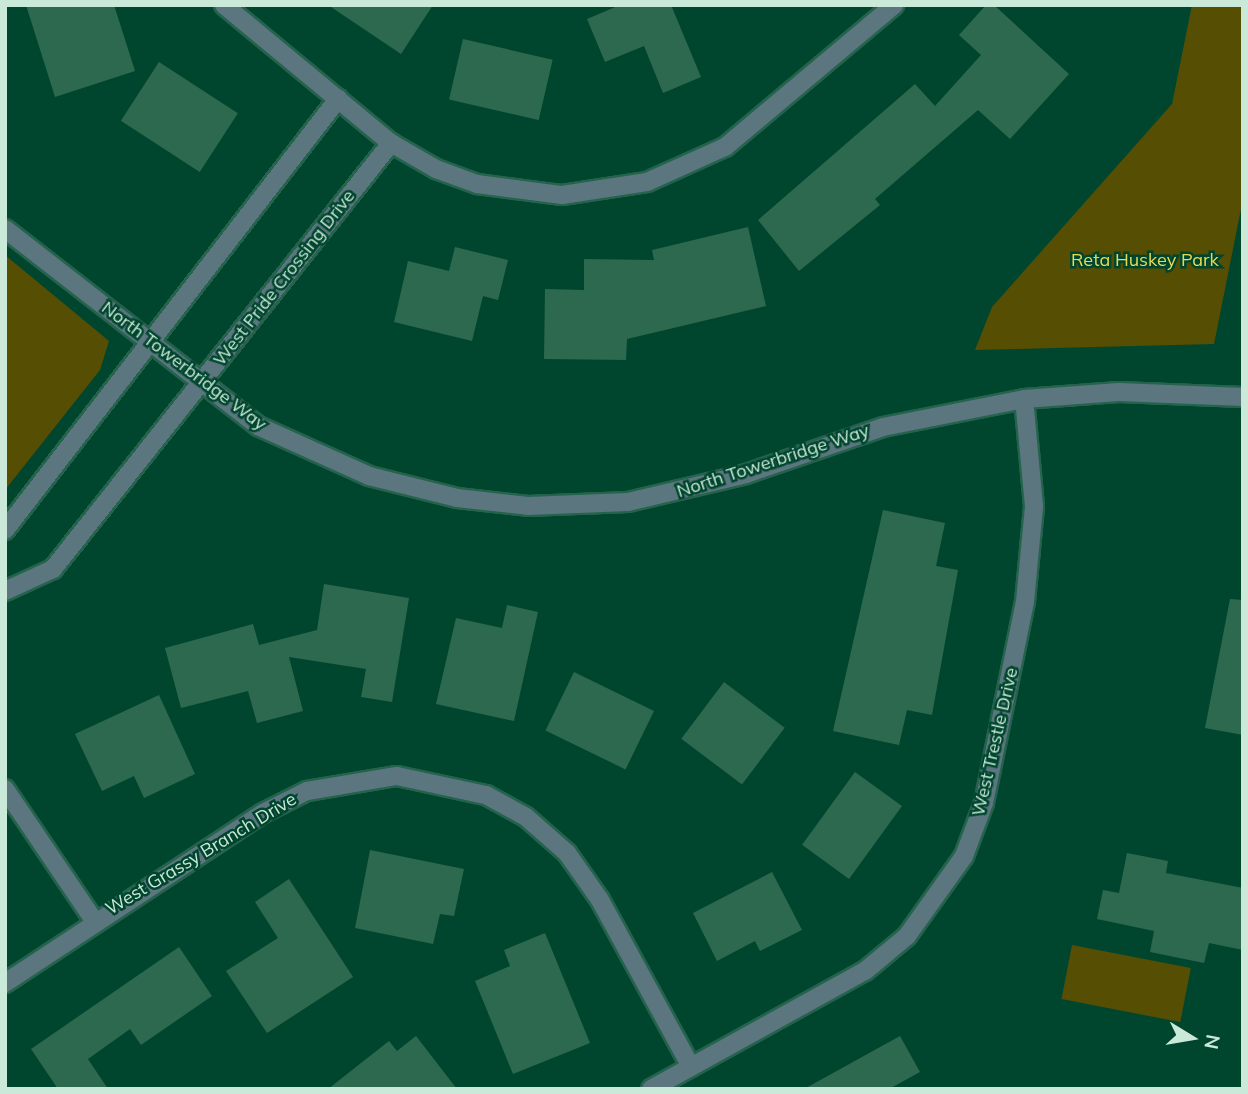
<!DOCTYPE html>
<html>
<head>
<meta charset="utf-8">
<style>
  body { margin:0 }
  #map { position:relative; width:1248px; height:1094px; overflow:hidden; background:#00462e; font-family:Mulish,sans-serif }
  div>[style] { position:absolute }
  .green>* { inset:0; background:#564e02; transform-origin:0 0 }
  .building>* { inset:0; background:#2d694f; transform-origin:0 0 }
  .roads { filter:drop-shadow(2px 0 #25634d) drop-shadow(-2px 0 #25634d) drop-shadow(0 2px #25634d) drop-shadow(0 -2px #25634d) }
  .minor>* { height:18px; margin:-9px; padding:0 9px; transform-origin:9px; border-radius:9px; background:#5c7680 }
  span { translate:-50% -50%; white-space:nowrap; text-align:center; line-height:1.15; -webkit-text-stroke:5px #00462e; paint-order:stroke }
  .park-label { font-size:18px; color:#e9da55 }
  .street-label { font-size:18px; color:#cbe9d9 }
  .frame { position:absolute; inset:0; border:7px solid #cbe9d9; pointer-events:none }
  .north { position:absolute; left:1157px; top:1003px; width:70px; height:70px; -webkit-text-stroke:5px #00462e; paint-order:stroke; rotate:101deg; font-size:19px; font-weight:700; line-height:28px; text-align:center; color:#cbe9d9 }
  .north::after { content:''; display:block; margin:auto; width:24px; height:32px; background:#cbe9d9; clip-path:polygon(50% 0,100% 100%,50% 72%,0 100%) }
</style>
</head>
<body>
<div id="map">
  <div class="green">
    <div style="clip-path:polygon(1192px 5px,1243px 5px,1243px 199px,1214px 344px,975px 350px,992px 307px,1172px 104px)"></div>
    <div style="clip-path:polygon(5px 255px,109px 341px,100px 370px,5px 490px)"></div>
    <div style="left:1072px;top:945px;width:121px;height:55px;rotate:11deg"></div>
  </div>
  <div class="building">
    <div style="clip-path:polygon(26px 5px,114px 5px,135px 71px,55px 97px)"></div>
    <div style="clip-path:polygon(328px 5px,433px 5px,401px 54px)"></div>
    <div style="clip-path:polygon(620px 5px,671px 5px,701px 77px,663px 93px,644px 46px,605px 62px,587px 19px)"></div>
    <div style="clip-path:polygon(986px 5px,994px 5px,1069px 74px,1010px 139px,978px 110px,875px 199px,880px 205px,799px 271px,758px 220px,915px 84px,935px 106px,981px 55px,959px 35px)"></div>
    <div style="left:463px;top:39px;width:92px;height:62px;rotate:13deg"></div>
    <div style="left:159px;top:62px;width:94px;height:70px;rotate:33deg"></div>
    <div style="clip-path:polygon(748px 227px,766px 306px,627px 339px,626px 360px,544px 359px,545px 289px,584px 290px,584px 259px,654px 260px,652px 250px)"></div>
    <div style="clip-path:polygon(455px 247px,508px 260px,498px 300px,483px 296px,472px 341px,394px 322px,408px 261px,449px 271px)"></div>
    <div style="clip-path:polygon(883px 510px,945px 523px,936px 566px,958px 570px,932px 715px,907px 710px,899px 745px,833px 731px)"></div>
    <div style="clip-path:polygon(324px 584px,409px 598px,392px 702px,361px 697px,366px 669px,289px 657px,303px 711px,257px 723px,248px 691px,181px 708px,165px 648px,253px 624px,259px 645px,317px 630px)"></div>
    <div style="clip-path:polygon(1230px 599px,1243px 600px,1243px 735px,1205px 728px)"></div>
    <div style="clip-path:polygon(507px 605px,538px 612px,514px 721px,436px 704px,456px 618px,502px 628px)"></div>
    <div style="left:574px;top:672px;width:89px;height:65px;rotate:26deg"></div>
    <div style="left:724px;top:682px;width:76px;height:71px;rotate:37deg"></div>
    <div style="clip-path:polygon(159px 695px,195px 774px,144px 798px,134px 776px,102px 791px,75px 734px)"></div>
    <div style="left:855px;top:772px;width:58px;height:90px;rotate:36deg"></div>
    <div style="clip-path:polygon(370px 850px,464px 869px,454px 916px,440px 914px,433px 944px,355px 928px)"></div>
    <div style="clip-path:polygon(1127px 853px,1168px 861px,1166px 873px,1243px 888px,1243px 950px,1209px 943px,1204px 963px,1150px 952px,1154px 931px,1097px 919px,1103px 890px,1119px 893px)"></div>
    <div style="clip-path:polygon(772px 872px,802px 930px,760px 951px,755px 941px,717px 961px,693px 913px)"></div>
    <div style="clip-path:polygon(289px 879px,353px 977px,267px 1033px,226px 971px,278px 938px,255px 902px)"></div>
    <div style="clip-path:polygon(545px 933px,590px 1043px,513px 1074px,475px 981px,510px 966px,504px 950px)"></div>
    <div style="clip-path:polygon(179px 947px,212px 996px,141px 1045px,130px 1029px,88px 1059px,108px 1089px,58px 1089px,31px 1049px)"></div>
    <div style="clip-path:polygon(416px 1036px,457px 1089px,328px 1089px,389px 1041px,397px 1051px)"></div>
    <div style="clip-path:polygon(900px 1036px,920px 1072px,889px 1089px,804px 1089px)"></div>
  </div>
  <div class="roads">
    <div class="minor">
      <div style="left:224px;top:5px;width:217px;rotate:39.6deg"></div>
      <div style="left:391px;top:143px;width:52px;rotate:30deg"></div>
      <div style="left:436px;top:169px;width:44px;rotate:20.1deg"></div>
      <div style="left:477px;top:184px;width:86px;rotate:7.4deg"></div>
      <div style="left:562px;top:195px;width:86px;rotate:-8.7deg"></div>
      <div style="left:647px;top:182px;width:85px;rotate:-24.2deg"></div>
      <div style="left:725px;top:147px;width:221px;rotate:-40deg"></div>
      <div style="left:5px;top:229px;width:321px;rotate:37.9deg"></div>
      <div style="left:258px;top:426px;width:122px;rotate:24.2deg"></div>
      <div style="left:369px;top:476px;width:91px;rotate:14deg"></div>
      <div style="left:457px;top:498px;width:71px;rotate:6.4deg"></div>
      <div style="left:528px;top:506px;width:100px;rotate:-2.3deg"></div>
      <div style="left:628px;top:502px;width:121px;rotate:-13.3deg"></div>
      <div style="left:746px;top:474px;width:145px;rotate:-18.9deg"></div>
      <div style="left:883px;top:427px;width:144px;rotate:-11.2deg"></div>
      <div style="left:1024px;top:399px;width:95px;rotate:-4.2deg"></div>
      <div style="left:1119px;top:392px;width:124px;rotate:2.3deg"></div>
      <div style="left:5px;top:530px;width:545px;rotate:-52.31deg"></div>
      <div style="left:5px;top:591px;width:53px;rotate:-24.6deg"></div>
      <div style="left:53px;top:569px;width:544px;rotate:-51.57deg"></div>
      <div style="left:5px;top:789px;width:157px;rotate:55.9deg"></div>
      <div style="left:5px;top:983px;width:309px;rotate:-33.4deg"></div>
      <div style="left:263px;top:813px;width:49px;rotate:-26.6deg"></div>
      <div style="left:307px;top:791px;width:91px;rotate:-9.5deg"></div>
      <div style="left:397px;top:776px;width:91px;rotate:12.1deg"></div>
      <div style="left:486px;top:795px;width:46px;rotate:28.8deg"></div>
      <div style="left:526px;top:817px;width:55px;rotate:41.3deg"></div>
      <div style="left:567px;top:853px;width:57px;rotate:54.9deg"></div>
      <div style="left:600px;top:900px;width:190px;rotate:61.4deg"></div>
      <div style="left:651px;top:1089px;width:244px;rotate:-28.9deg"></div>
      <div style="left:865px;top:971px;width:55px;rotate:-39.8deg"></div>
      <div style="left:907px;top:936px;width:98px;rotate:-54.5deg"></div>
      <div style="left:964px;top:856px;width:57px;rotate:-69.3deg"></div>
      <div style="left:984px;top:803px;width:205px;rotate:-78.5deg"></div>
      <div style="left:1025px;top:602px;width:96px;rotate:-84.6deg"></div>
      <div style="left:1034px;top:506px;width:107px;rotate:-95.3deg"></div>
    </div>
  </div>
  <div class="park-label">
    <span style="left:1145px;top:260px">Reta Huskey Park</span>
  </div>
  <div class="street-label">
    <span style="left:284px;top:278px;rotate:-52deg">West Pride Crossing Drive</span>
    <span style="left:184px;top:366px;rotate:37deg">North Towerbridge Way</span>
    <span style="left:773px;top:461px;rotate:-18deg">North Towerbridge Way</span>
    <span style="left:995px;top:742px;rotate:-77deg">West Trestle Drive</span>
    <span style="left:201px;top:854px;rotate:-31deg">West Grassy Branch Drive</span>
  </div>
  <div class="frame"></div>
  <div class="north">N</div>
</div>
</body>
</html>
